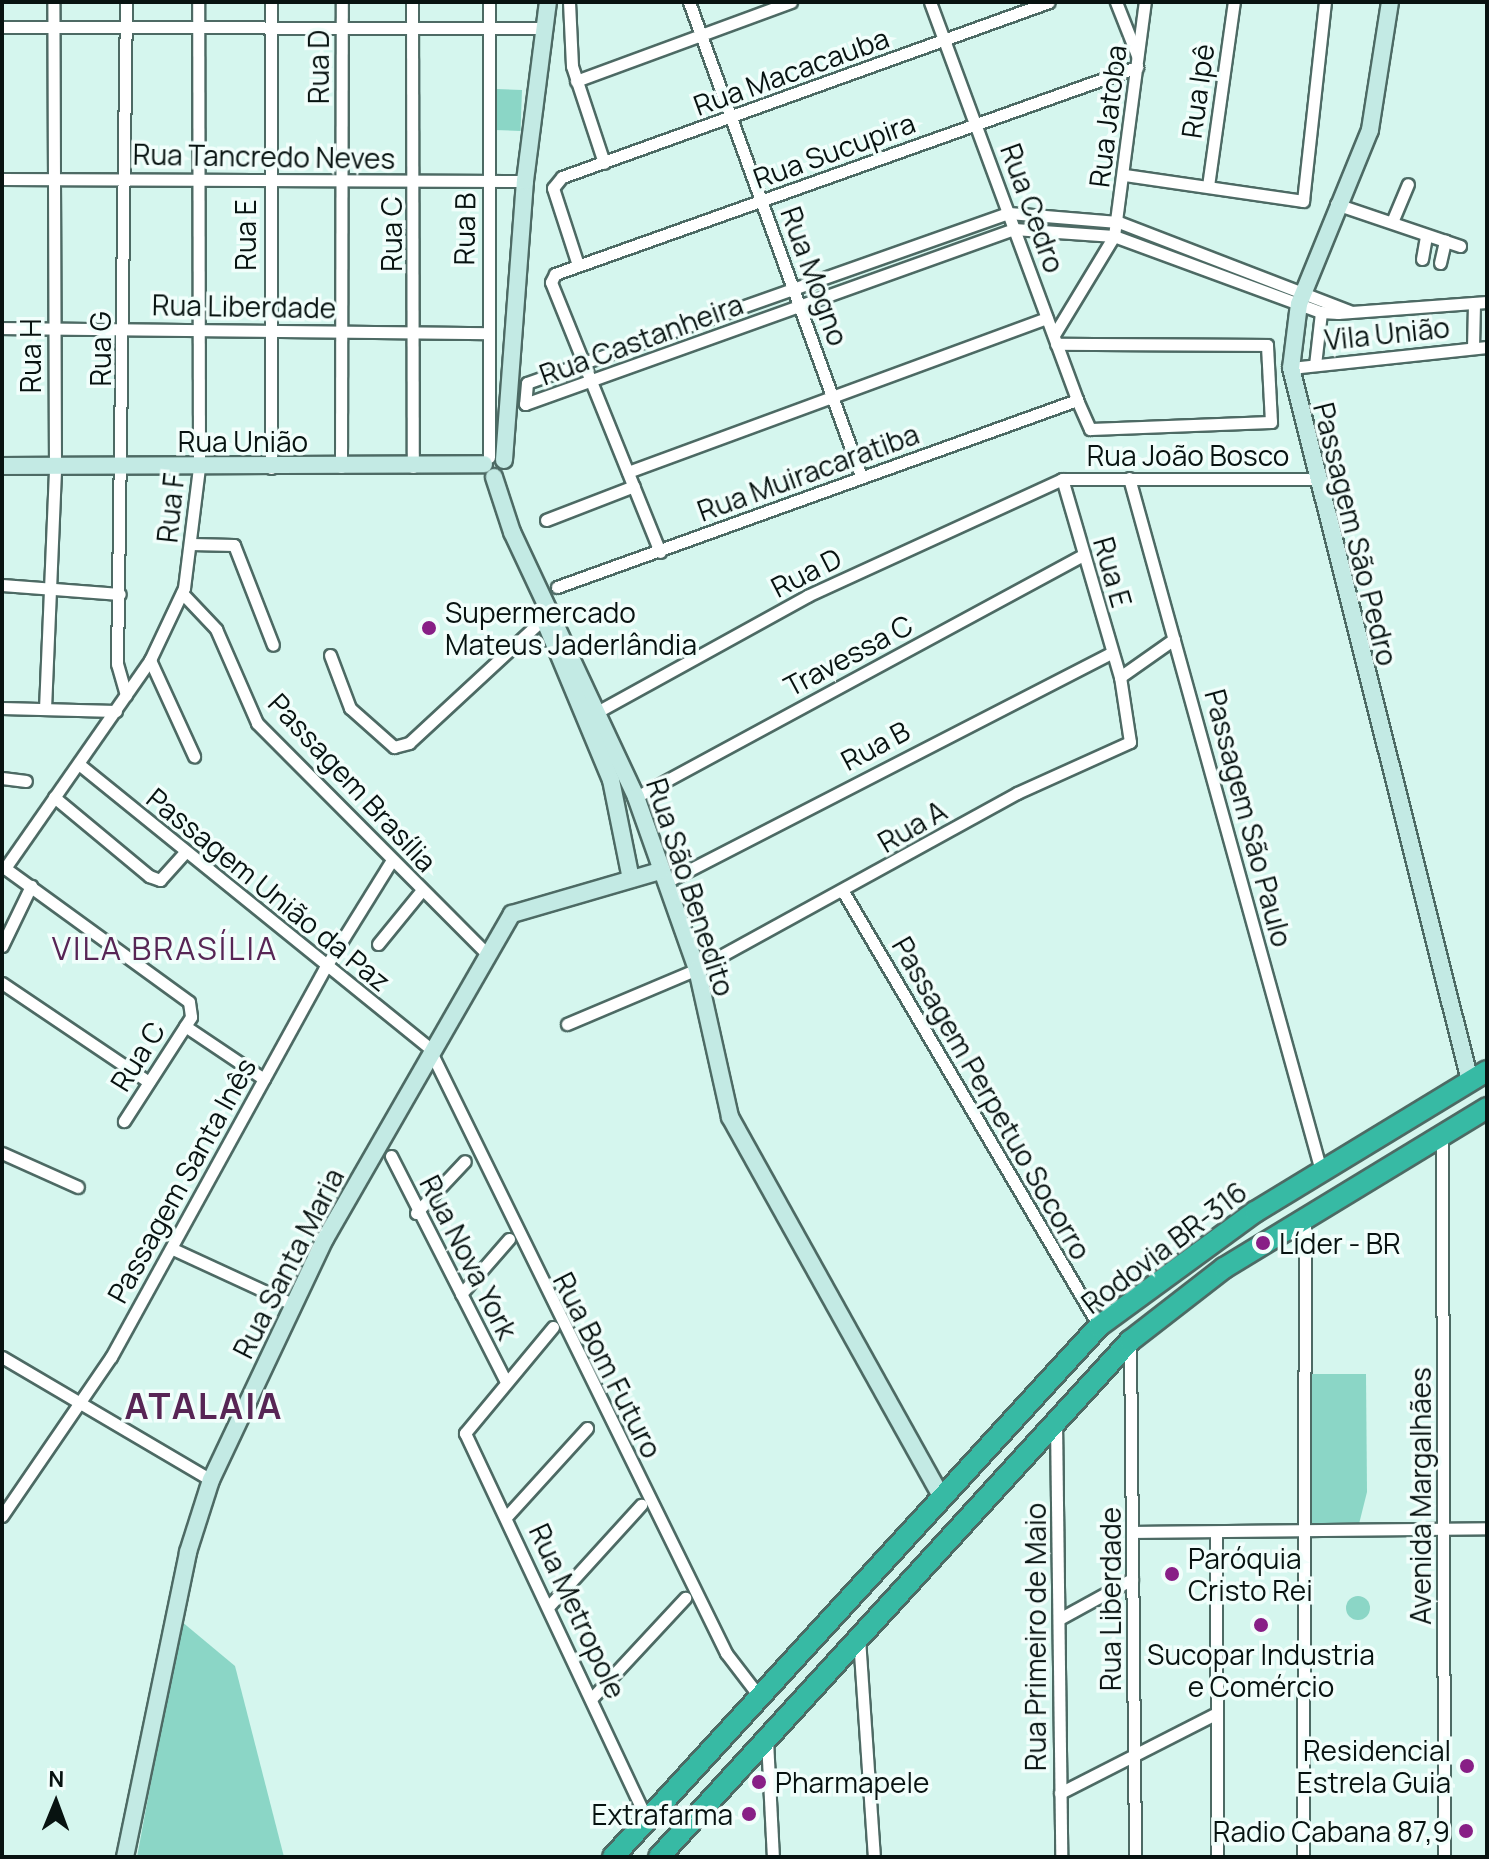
<!DOCTYPE html>
<html>
<head>
<meta charset="utf-8">
<style>
  body { margin:0 }
  #map { position:relative; width:1489px; height:1859px; overflow:hidden; background:#d5f6ee; font-family:Manrope,sans-serif }
  div>[style] { position:absolute }
  .green>* { inset:0; background:#8bd6c6; transform-origin:0 0 }
  .round { border-radius:50% }
  .roads { filter:drop-shadow(2px 0 #4d6a64) drop-shadow(-2px 0 #4d6a64) drop-shadow(0 2px #4d6a64) drop-shadow(0 -2px #4d6a64) }
  .street>* { height:11px; margin:-5.5px; padding:0 5.5px; transform-origin:5.5px; border-radius:5.5px; background:#fff }
  .secondary>* { height:16px; margin:-8px; padding:0 8px; transform-origin:8px; border-radius:8px; background:#c3eae4 }
  .highway>* { height:20px; margin:-10px; padding:0 10px; transform-origin:10px; border-radius:10px; background:#37baa4 }
  .dots>* { width:22px; height:22px; translate:-50% -50%; box-sizing:border-box; border:4px solid #f1fefb; border-radius:50% }
  span { translate:-50% -50%; white-space:nowrap; text-align:center; line-height:1.15; -webkit-text-stroke:7px #f1fefb; paint-order:stroke }
  .street-label { font-size:28px; color:#081311 }
  .poi-label { font-size:28px; color:#081311 }
  .left { translate:0 -50%; text-align:left }
  .right { translate:-100% -50%; text-align:right }
  .quarter-label { font-size:32px; color:#572555; letter-spacing:2px }
  .district-label { font-size:36px; color:#572555; font-weight:700; letter-spacing:2px }
  .frame { position:absolute; inset:0; border:4px solid #081311; pointer-events:none }
  .north { position:absolute; left:16px; top:1763px; width:80px; height:80px; -webkit-text-stroke:6px #f1fefb; paint-order:stroke; rotate:1deg; font-size:22px; font-weight:700; line-height:32px; text-align:center; color:#081311 }
  .north::after { content:''; display:block; margin:auto; width:28px; height:36px; background:#081311; clip-path:polygon(50% 0,100% 100%,50% 72%,0 100%) }
</style>
</head>
<body>
<div id="map">
  <div class="green">
    <div style="left:496px;top:89px;width:26px;height:41px;rotate:2deg"></div>
    <div style="clip-path:polygon(1310px 1374px,1366px 1374px,1367px 1492px,1359px 1524px,1308px 1525px)"></div>
    <div class="round" style="left:1346px;top:1596px;width:24px;height:24px"></div>
    <div style="clip-path:polygon(181px 1621px,235px 1666px,284px 1857px,137px 1857px)"></div>
  </div>
  <div class="roads">
    <div class="street">
      <div style="left:412px;top:2px;width:465px;rotate:89.9deg"></div>
      <div style="left:569px;top:2px;width:64px;rotate:87.3deg"></div>
      <div style="left:572px;top:66px;width:102px;rotate:71.7deg"></div>
      <div style="left:689px;top:2px;width:504px;rotate:70.06deg"></div>
      <div style="left:930px;top:2px;width:424px;rotate:69.7deg"></div>
      <div style="left:1077px;top:400px;width:32px;rotate:66deg"></div>
      <div style="left:1090px;top:429px;width:181px;rotate:-2.2deg"></div>
      <div style="left:1271px;top:422px;width:77px;rotate:-93deg"></div>
      <div style="left:1267px;top:345px;width:211px;rotate:-179.7deg"></div>
      <div style="left:1116px;top:2px;width:57px;rotate:68.4deg"></div>
      <div style="left:2px;top:27px;width:543px;rotate:0.11deg"></div>
      <div style="left:576px;top:81px;width:229px;rotate:-20.2deg"></div>
      <div style="left:1125px;top:175px;width:180px;rotate:8.3deg"></div>
      <div style="left:1303px;top:201px;width:200px;rotate:-83.7deg"></div>
      <div style="left:2px;top:179px;width:523px;rotate:0.22deg"></div>
      <div style="left:1208px;top:186px;width:186px;rotate:-82deg"></div>
      <div style="left:1336px;top:204px;width:131px;rotate:18.7deg"></div>
      <div style="left:1392px;top:222px;width:41px;rotate:-67.2deg"></div>
      <div style="left:1422px;top:259px;width:22px;rotate:-80deg"></div>
      <div style="left:1440px;top:263px;width:23px;rotate:-77deg"></div>
      <div style="left:578px;top:265px;width:81px;rotate:-108deg"></div>
      <div style="left:553px;top:188px;width:14px;rotate:-51deg"></div>
      <div style="left:562px;top:177px;width:517px;rotate:-19.77deg"></div>
      <div style="left:1349px;top:311px;width:248px;rotate:-158.9deg"></div>
      <div style="left:1118px;top:222px;width:110px;rotate:-175.3deg"></div>
      <div style="left:1008px;top:213px;width:510px;rotate:160.54deg"></div>
      <div style="left:527px;top:383px;width:21px;rotate:95deg"></div>
      <div style="left:525px;top:404px;width:519px;rotate:-19.69deg"></div>
      <div style="left:1014px;top:229px;width:100px;rotate:4deg"></div>
      <div style="left:1114px;top:236px;width:221px;rotate:20.2deg"></div>
      <div style="left:1321px;top:312px;width:17px;rotate:3deg"></div>
      <div style="left:1338px;top:313px;width:149px;rotate:-4.2deg"></div>
      <div style="left:2px;top:328px;width:484px;rotate:0.6deg"></div>
      <div style="left:1054px;top:335px;width:116px;rotate:-58.8deg"></div>
      <div style="left:1114px;top:236px;width:236px;rotate:-82.5deg"></div>
      <div style="left:1473px;top:348px;width:45px;rotate:-88.7deg"></div>
      <div style="left:1315px;top:365px;width:53px;rotate:-83.5deg"></div>
      <div style="left:1291px;top:368px;width:197px;rotate:-6.1deg"></div>
      <div style="left:489px;top:457px;width:455px;rotate:-90deg"></div>
      <div style="left:341px;top:467px;width:465px;rotate:-89.9deg"></div>
      <div style="left:271px;top:468px;width:466px;rotate:-90deg"></div>
      <div style="left:628px;top:472px;width:446px;rotate:-20.2deg"></div>
      <div style="left:1129px;top:478px;width:719px;rotate:74.51deg"></div>
      <div style="left:546px;top:520px;width:94px;rotate:-21.1deg"></div>
      <div style="left:191px;top:544px;width:43px;rotate:1.3deg"></div>
      <div style="left:234px;top:545px;width:107px;rotate:68.7deg"></div>
      <div style="left:660px;top:552px;width:291px;rotate:-112deg"></div>
      <div style="left:551px;top:282px;width:9px;rotate:-63deg"></div>
      <div style="left:555px;top:274px;width:618px;rotate:-19.58deg"></div>
      <div style="left:2px;top:585px;width:118px;rotate:4.4deg"></div>
      <div style="left:557px;top:587px;width:553px;rotate:-19.78deg"></div>
      <div style="left:182px;top:593px;width:50px;rotate:46.6deg"></div>
      <div style="left:216px;top:629px;width:103px;rotate:66.4deg"></div>
      <div style="left:257px;top:723px;width:323px;rotate:45.1deg"></div>
      <div style="left:330px;top:655px;width:57px;rotate:69.3deg"></div>
      <div style="left:350px;top:708px;width:59px;rotate:41.6deg"></div>
      <div style="left:394px;top:747px;width:16px;rotate:-15deg"></div>
      <div style="left:409px;top:743px;width:183px;rotate:-42.8deg"></div>
      <div style="left:150px;top:660px;width:106px;rotate:65.4deg"></div>
      <div style="left:1120px;top:677px;width:66px;rotate:-35.1deg"></div>
      <div style="left:126px;top:695px;width:32px;rotate:-106deg"></div>
      <div style="left:117px;top:664px;width:662px;rotate:-89.22deg"></div>
      <div style="left:2px;top:708px;width:114px;rotate:1.5deg"></div>
      <div style="left:45px;top:709px;width:243px;rotate:-87.6deg"></div>
      <div style="left:55px;top:466px;width:464px;rotate:-90.2deg"></div>
      <div style="left:599px;top:711px;width:238px;rotate:-28.9deg"></div>
      <div style="left:807px;top:596px;width:281px;rotate:-24.6deg"></div>
      <div style="left:1062px;top:479px;width:252px"></div>
      <div style="left:80px;top:765px;width:449px;rotate:39deg"></div>
      <div style="left:429px;top:1048px;width:674px;rotate:63.85deg"></div>
      <div style="left:726px;top:1653px;width:54px;rotate:52.5deg"></div>
      <div style="left:2px;top:778px;width:24px;rotate:7deg"></div>
      <div style="left:54px;top:797px;width:124px;rotate:39.7deg"></div>
      <div style="left:149px;top:876px;width:12px;rotate:20deg"></div>
      <div style="left:160px;top:880px;width:38px;rotate:-48deg"></div>
      <div style="left:636px;top:797px;width:508px;rotate:-28.43deg"></div>
      <div style="left:2px;top:866px;width:231px;rotate:36deg"></div>
      <div style="left:189px;top:1002px;width:15px;rotate:82deg"></div>
      <div style="left:191px;top:1017px;width:124px;rotate:122.8deg"></div>
      <div style="left:5px;top:868px;width:254px;rotate:-55.1deg"></div>
      <div style="left:150px;top:660px;width:80px;rotate:-64.7deg"></div>
      <div style="left:184px;top:588px;width:122px;rotate:-82.9deg"></div>
      <div style="left:199px;top:467px;width:465px;rotate:-90.1deg"></div>
      <div style="left:664px;top:883px;width:503px;rotate:-27.23deg"></div>
      <div style="left:844px;top:893px;width:503px;rotate:59.51deg"></div>
      <div style="left:378px;top:944px;width:70px;rotate:-50.8deg"></div>
      <div style="left:2px;top:946px;width:67px;rotate:-64.2deg"></div>
      <div style="left:2px;top:983px;width:177px;rotate:34deg"></div>
      <div style="left:567px;top:1024px;width:141px;rotate:-22.9deg"></div>
      <div style="left:697px;top:969px;width:365px;rotate:-28.8deg"></div>
      <div style="left:1017px;top:793px;width:124px;rotate:-24.3deg"></div>
      <div style="left:1130px;top:742px;width:66px;rotate:-98.7deg"></div>
      <div style="left:1120px;top:677px;width:206px;rotate:-106.3deg"></div>
      <div style="left:185px;top:1026px;width:95px;rotate:33.9deg"></div>
      <div style="left:1442px;top:1135px;width:722px;rotate:89.84deg"></div>
      <div style="left:2px;top:1153px;width:83px;rotate:24.1deg"></div>
      <div style="left:391px;top:1156px;width:251px;rotate:63deg"></div>
      <div style="left:416px;top:1213px;width:71px;rotate:-46.7deg"></div>
      <div style="left:173px;top:1249px;width:133px;rotate:24.8deg"></div>
      <div style="left:461px;top:1294px;width:73px;rotate:-48.9deg"></div>
      <div style="left:553px;top:1327px;width:138px;rotate:129.7deg"></div>
      <div style="left:465px;top:1433px;width:427px;rotate:64.8deg"></div>
      <div style="left:1130px;top:1341px;width:516px;rotate:89.44deg"></div>
      <div style="left:2px;top:1357px;width:243px;rotate:30.5deg"></div>
      <div style="left:1056px;top:1421px;width:436px;rotate:89.3deg"></div>
      <div style="left:2px;top:1516px;width:193px;rotate:-55.6deg"></div>
      <div style="left:111px;top:1357px;width:444px;rotate:-61.2deg"></div>
      <div style="left:325px;top:968px;width:127px;rotate:-58.2deg"></div>
      <div style="left:507px;top:1516px;width:119px;rotate:-47.7deg"></div>
      <div style="left:1134px;top:1532px;width:353px;rotate:-0.6deg"></div>
      <div style="left:1216px;top:1532px;width:325px;rotate:89.8deg"></div>
      <div style="left:549px;top:1606px;width:137px;rotate:-47.7deg"></div>
      <div style="left:1061px;top:1618px;width:81px;rotate:-28.8deg"></div>
      <div style="left:859px;top:1638px;width:220px;rotate:86.1deg"></div>
      <div style="left:592px;top:1698px;width:137px;rotate:-47.1deg"></div>
      <div style="left:767px;top:1740px;width:117px;rotate:87.1deg"></div>
      <div style="left:1060px;top:1793px;width:174px;rotate:-27deg"></div>
      <div style="left:1303px;top:1857px;width:639px;rotate:-89.82deg"></div>
    </div>
    <div class="secondary">
      <div style="left:1390px;top:2px;width:130px;rotate:98.9deg"></div>
      <div style="left:1370px;top:130px;width:188px;rotate:112.2deg"></div>
      <div style="left:1299px;top:304px;width:64px;rotate:97.1deg"></div>
      <div style="left:1291px;top:368px;width:735px;rotate:75.91deg"></div>
      <div style="left:504px;top:460px;width:280px;rotate:-85.7deg"></div>
      <div style="left:525px;top:181px;width:180px;rotate:-82.7deg"></div>
      <div style="left:2px;top:466px;width:482px;rotate:-0.2deg"></div>
      <div style="left:494px;top:477px;width:58px;rotate:71.9deg"></div>
      <div style="left:512px;top:532px;width:293px;rotate:64.9deg"></div>
      <div style="left:636px;top:797px;width:182px;rotate:70.5deg"></div>
      <div style="left:697px;top:969px;width:152px;rotate:77.4deg"></div>
      <div style="left:730px;top:1117px;width:432px;rotate:60.9deg"></div>
      <div style="left:546px;top:624px;width:169px;rotate:67.4deg"></div>
      <div style="left:611px;top:780px;width:101px;rotate:78.6deg"></div>
      <div style="left:125px;top:1857px;width:311px;rotate:-78.3deg"></div>
      <div style="left:188px;top:1552px;width:76px;rotate:-72.3deg"></div>
      <div style="left:211px;top:1480px;width:267px;rotate:-64.7deg"></div>
      <div style="left:325px;top:1239px;width:375px;rotate:-60.1deg"></div>
      <div style="left:512px;top:914px;width:154px;rotate:-16.2deg"></div>
    </div>
    <div class="highway">
      <div style="left:613px;top:1857px;width:720px;rotate:-47.53deg"></div>
      <div style="left:1099px;top:1326px;width:193px;rotate:-36.2deg"></div>
      <div style="left:1255px;top:1212px;width:271px;rotate:-31.3deg"></div>
      <div style="left:659px;top:1857px;width:699px;rotate:-47.61deg"></div>
      <div style="left:1130px;top:1341px;width:119px;rotate:-37.8deg"></div>
      <div style="left:1224px;top:1268px;width:308px;rotate:-31.3deg"></div>
    </div>
  </div>
  <div class="dots">
    <div style="left:429px;top:628px;background:#881f86"></div>
    <div style="left:1263px;top:1243px;background:#881f86"></div>
    <div style="left:1172px;top:1574px;background:#881f86"></div>
    <div style="left:1261px;top:1625px;background:#881f86"></div>
    <div style="left:1467px;top:1766px;background:#881f86"></div>
    <div style="left:759px;top:1782px;background:#881f86"></div>
    <div style="left:749px;top:1814px;background:#881f86"></div>
    <div style="left:1466px;top:1831px;background:#881f86"></div>
  </div>
  <div class="street-label">
    <span style="left:318px;top:67px;rotate:-90deg">Rua D</span>
    <span style="left:791px;top:71px;rotate:-20deg">Rua Macacauba</span>
    <span style="left:1197px;top:91px;rotate:-82deg">Rua Ipê</span>
    <span style="left:1107px;top:116px;rotate:-83deg">Rua Jatoba</span>
    <span style="left:834px;top:150px;rotate:-20deg">Rua Sucupira</span>
    <span style="left:264px;top:156px;rotate:1deg">Rua Tancredo Neves</span>
    <span style="left:1033px;top:208px;rotate:70deg">Rua Cedro</span>
    <span style="left:464px;top:229px;rotate:-89deg">Rua B</span>
    <span style="left:391px;top:234px;rotate:-90deg">Rua C</span>
    <span style="left:245px;top:235px;rotate:-90deg">Rua E</span>
    <span style="left:815px;top:276px;rotate:70deg">Rua Mogno</span>
    <span style="left:244px;top:306px;rotate:1deg">Rua Liberdade</span>
    <span style="left:1387px;top:333px;rotate:-6deg">Vila União</span>
    <span style="left:641px;top:339px;rotate:-20deg">Rua Castanheira</span>
    <span style="left:100px;top:349px;rotate:-90deg">Rua G</span>
    <span style="left:30px;top:356px;rotate:-90deg">Rua H</span>
    <span style="left:243px;top:441px">Rua União</span>
    <span style="left:1188px;top:455px">Rua João Bosco</span>
    <span style="left:808px;top:472px;rotate:-20deg">Rua Muiracaratiba</span>
    <span style="left:170px;top:508px;rotate:-84deg">Rua F</span>
    <span style="left:1356px;top:534px;rotate:76deg">Passagem São Pedro</span>
    <span style="left:806px;top:572px;rotate:-27deg">Rua D</span>
    <span style="left:1113px;top:572px;rotate:74deg">Rua E</span>
    <span style="left:848px;top:655px;rotate:-28deg">Travessa C</span>
    <span style="left:875px;top:745px;rotate:-28deg">Rua B</span>
    <span style="left:353px;top:782px;rotate:47deg">Passagem Brasília</span>
    <span style="left:1249px;top:818px;rotate:75deg">Passagem São Paulo</span>
    <span style="left:912px;top:826px;rotate:-30deg">Rua A</span>
    <span style="left:691px;top:887px;rotate:72deg">Rua São Benedito</span>
    <span style="left:269px;top:889px;rotate:39deg">Passagem União da Paz</span>
    <span style="left:137px;top:1056px;rotate:-58deg">Rua C</span>
    <span style="left:992px;top:1098px;rotate:60deg">Passagem Perpetuo Socorro</span>
    <span style="left:181px;top:1180px;rotate:-61deg">Passagem Santa Inês</span>
    <span style="left:1164px;top:1247px;rotate:-37deg">Rodovia BR-316</span>
    <span style="left:469px;top:1257px;rotate:63deg">Rua Nova York</span>
    <span style="left:288px;top:1263px;rotate:-63deg">Rua Santa Maria</span>
    <span style="left:608px;top:1365px;rotate:63deg">Rua Bom Futuro</span>
    <span style="left:1420px;top:1496px;rotate:-90deg">Avenida Margalhães</span>
    <span style="left:1110px;top:1599px;rotate:-90deg">Rua Liberdade</span>
    <span style="left:578px;top:1611px;rotate:65deg">Rua Metropole</span>
    <span style="left:1035px;top:1637px;rotate:-90deg">Rua Primeiro de Maio</span>
  </div>
  <div class="poi-label">
    <span class="left" style="left:445px;top:628px">Supermercado<br>Mateus Jaderlândia</span>
    <span class="left" style="left:1279px;top:1243px">Líder - BR</span>
    <span class="left" style="left:1188px;top:1574px">Paróquia<br>Cristo Rei</span>
    <span style="left:1261px;top:1670px">Sucopar Industria<br>e Comércio</span>
    <span class="right" style="left:1451px;top:1766px">Residencial<br>Estrela Guia</span>
    <span class="left" style="left:775px;top:1782px">Pharmapele</span>
    <span class="right" style="left:733px;top:1814px">Extrafarma</span>
    <span class="right" style="left:1450px;top:1831px">Radio Cabana 87,9</span>
  </div>
  <div class="quarter-label">
    <span style="left:165px;top:948px">VILA BRASÍLIA</span>
  </div>
  <div class="district-label">
    <span style="left:204px;top:1406px">ATALAIA</span>
  </div>
  <div class="frame"></div>
  <div class="north">N</div>
</div>
</body>
</html>
